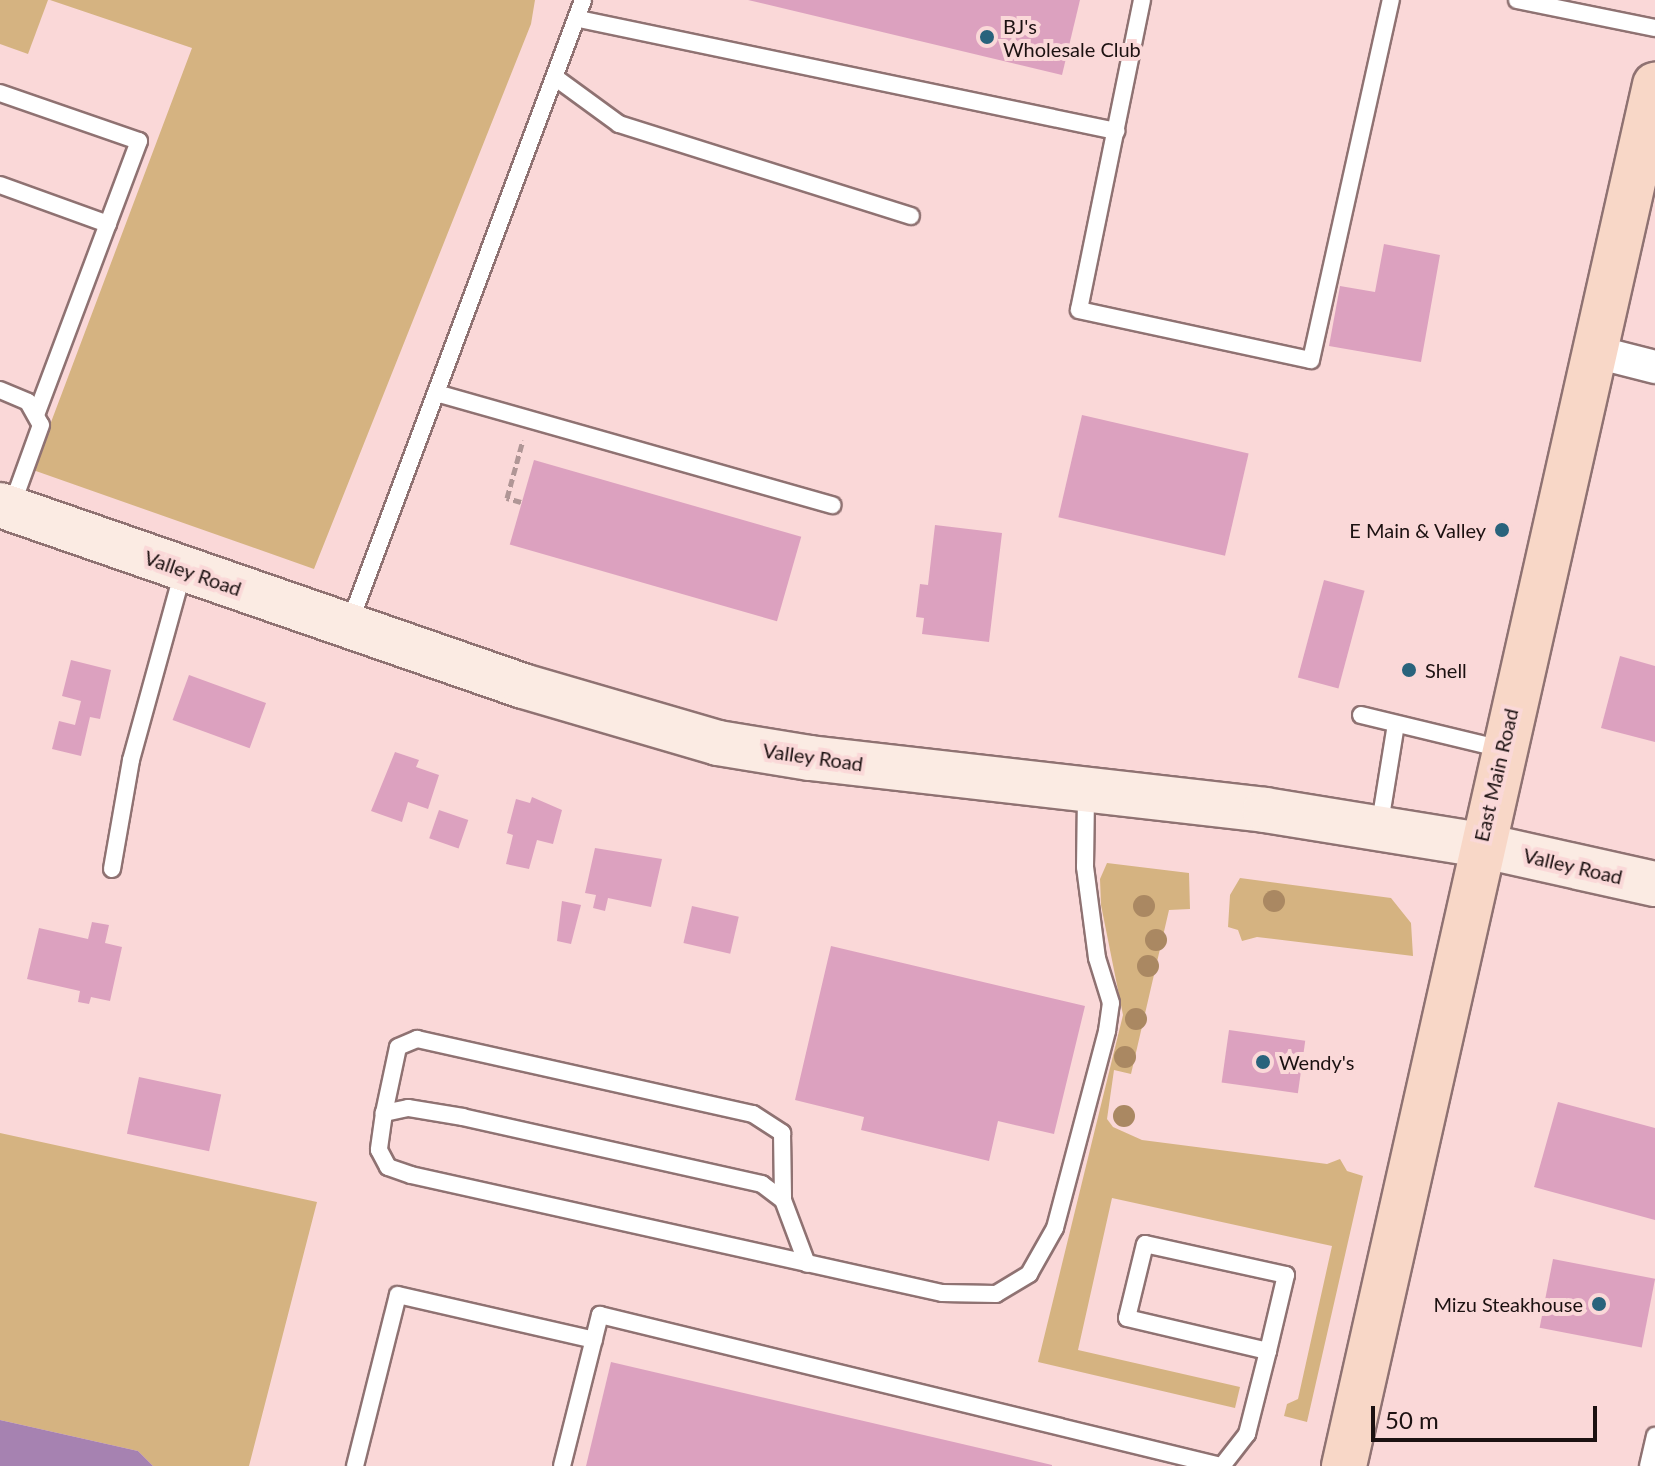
<!DOCTYPE html>
<html>
<head>
<meta charset="utf-8">
<style>
  body { margin:0 }
  #map { position:relative; width:1655px; height:1466px; overflow:hidden; background:#fad8d8; font-family:Lato,sans-serif }
  div>[style] { position:absolute }
  .green>* { inset:0; background:#d5b381 }
  .water>* { inset:0; background:#a682b1 }
  .building>* { inset:0; background:#dca1bf; transform-origin:0 0 }
  .path>* { height:5px; margin-top:-2.5px; transform-origin:0; background:repeating-linear-gradient(90deg,#b09696 0 8px,transparent 0 12px) }
  .roads { filter:drop-shadow(2px 0 #8f7272) drop-shadow(-2px 0 #8f7272) drop-shadow(0 2px #8f7272) drop-shadow(0 -2px #8f7272) }
  .lane>* { height:16px; margin:-8px; padding:0 8px; transform-origin:8px; border-radius:8px; background:#fff }
  .street>* { height:32px; margin:-16px; padding:0 16px; transform-origin:16px; border-radius:16px; background:#fff }
  .secondary>* { height:44px; margin:-22px; padding:0 22px; transform-origin:22px; border-radius:22px; background:#fbebe3 }
  .primary>* { height:44px; margin:-22px; padding:0 22px; transform-origin:22px; border-radius:22px; background:#f8d7c7 }
  .trees>* { width:22px; height:22px; margin:-11px; border-radius:50%; background:#aa8862 }
  .dots>* { width:22px; height:22px; translate:-50% -50%; box-sizing:border-box; border:4px solid #fad8d8; border-radius:50% }
  span { translate:-50% -50%; white-space:nowrap; text-align:center; line-height:1.15; -webkit-text-stroke:8px #fad8d8; paint-order:stroke }
  .poi-label { font-size:20px; color:#1c1111 }
  .left { translate:0 -50%; text-align:left }
  .right { translate:-100% -50%; text-align:right }
  .street-label { font-size:20px; color:#1c1111 }
  .scale { position:absolute; left:1371px; top:1406px; width:226px; height:36px; box-sizing:border-box; border:4px solid #1c1111; border-top:0; padding-left:10px; font-size:24px; line-height:28px; white-space:nowrap; color:#1c1111; -webkit-text-stroke:6px #fad8d8; paint-order:stroke }
</style>
</head>
<body>
<div id="map">
  <div class="green">
    <div style="clip-path:polygon(0 0,48px 0,28px 54px,0 44px)"></div>
    <div style="clip-path:polygon(50px 0,535px 0,531px 24px,314px 569px,33px 470px,192px 48px)"></div>
    <div style="clip-path:polygon(1107px 863px,1189px 873px,1190px 909px,1169px 910px,1131px 1074px,1114px 1070px,1107px 1119px,1113px 1127px,1142px 1140px,1327px 1164px,1340px 1159px,1347px 1171px,1363px 1176px,1307px 1422px,1284px 1416px,1287px 1404px,1298px 1399px,1332px 1246px,1112px 1198px,1078px 1350px,1240px 1387px,1235px 1408px,1038px 1362px,1123px 1015px,1101px 905px,1100px 879px)"></div>
    <div style="clip-path:polygon(1240px 878px,1391px 898px,1411px 923px,1413px 956px,1257px 937px,1242px 941px,1238px 930px,1228px 927px,1230px 895px)"></div>
    <div style="clip-path:polygon(0 1133px,317px 1202px,249px 1466px,153px 1466px,138px 1451px,0 1420px)"></div>
  </div>
  <div class="water">
    <div style="clip-path:polygon(0 1420px,138px 1451px,153px 1466px,0 1466px)"></div>
  </div>
  <div class="building">
    <div style="clip-path:polygon(748px 0,1080px 0,1062px 75px)"></div>
    <div style="clip-path:polygon(1384px 244px,1440px 255px,1421px 362px,1329px 346px,1340px 286px,1375px 292px)"></div>
    <div style="left:1082px;top:415px;width:171px;height:105px;rotate:13deg"></div>
    <div style="left:534px;top:460px;width:278px;height:88px;rotate:16deg"></div>
    <div style="clip-path:polygon(935px 525px,1002px 533px,989px 642px,922px 634px,924px 618px,916px 617px,920px 584px,928px 585px)"></div>
    <div style="left:1324px;top:580px;width:42px;height:101px;rotate:15deg"></div>
    <div style="clip-path:polygon(1620px 656px,1655px 666px,1655px 742px,1601px 728px)"></div>
    <div style="clip-path:polygon(71px 660px,111px 670px,100px 719px,90px 717px,81px 756px,52px 749px,59px 721px,75px 725px,81px 701px,62px 696px)"></div>
    <div style="left:189px;top:675px;width:82px;height:48px;rotate:20deg"></div>
    <div style="clip-path:polygon(395px 752px,419px 760px,416px 767px,439px 775px,428px 809px,408px 802px,402px 822px,371px 811px)"></div>
    <div style="clip-path:polygon(532px 797px,562px 810px,553px 844px,537px 840px,529px 869px,506px 864px,513px 835px,507px 833px,516px 799px,530px 803px)"></div>
    <div style="left:439px;top:810px;width:31px;height:30px;rotate:19deg"></div>
    <div style="clip-path:polygon(595px 848px,662px 859px,651px 907px,608px 898px,605px 911px,593px 908px,596px 895px,585px 893px)"></div>
    <div style="clip-path:polygon(562px 901px,581px 905px,571px 944px,557px 941px)"></div>
    <div style="left:692px;top:906px;width:48px;height:38px;rotate:13deg"></div>
    <div style="clip-path:polygon(92px 922px,109px 925px,105px 943px,122px 947px,110px 1001px,91px 997px,89px 1004px,78px 1002px,80px 991px,27px 979px,39px 928px,88px 939px)"></div>
    <div style="clip-path:polygon(831px 946px,1085px 1006px,1054px 1134px,998px 1121px,989px 1161px,861px 1130px,864px 1117px,795px 1100px)"></div>
    <div style="left:1229px;top:1030px;width:77px;height:53px;rotate:8deg"></div>
    <div style="left:139px;top:1077px;width:84px;height:58px;rotate:12deg"></div>
    <div style="clip-path:polygon(1558px 1102px,1655px 1128px,1655px 1220px,1534px 1187px)"></div>
    <div style="left:1553px;top:1259px;width:104px;height:70px;rotate:11deg"></div>
    <div style="clip-path:polygon(611px 1362px,1052px 1465px,1052px 1466px,586px 1466px)"></div>
  </div>
  <div class="path">
    <div style="left:521px;top:502px;width:15px;rotate:-164deg"></div>
    <div style="left:507px;top:498px;width:60px;rotate:-74.6deg"></div>
  </div>
  <div class="roads">
    <div class="lane">
      <div style="left:1142px;top:0;width:316px;rotate:101.5deg"></div>
      <div style="left:1079px;top:310px;width:237px;rotate:12.2deg"></div>
      <div style="left:1311px;top:360px;width:369px;rotate:-77.5deg"></div>
      <div style="left:1517px;top:0;width:141px;rotate:11.5deg"></div>
      <div style="left:579px;top:19px;width:549px;rotate:11.78deg"></div>
      <div style="left:556px;top:78px;width:78px;rotate:36.1deg"></div>
      <div style="left:619px;top:124px;width:306px;rotate:17.5deg"></div>
      <div style="left:0;top:93px;width:147px;rotate:19.1deg"></div>
      <div style="left:139px;top:141px;width:290px;rotate:110.6deg"></div>
      <div style="left:0;top:185px;width:115px;rotate:19.9deg"></div>
      <div style="left:0;top:390px;width:30px;rotate:23deg"></div>
      <div style="left:28px;top:402px;width:26px;rotate:61deg"></div>
      <div style="left:41px;top:425px;width:88px;rotate:109.9deg"></div>
      <div style="left:436px;top:393px;width:412px;rotate:15.8deg"></div>
      <div style="left:350px;top:622px;width:664px;rotate:-69.46deg"></div>
      <div style="left:1361px;top:715px;width:145px;rotate:13.6deg"></div>
      <div style="left:1379px;top:829px;width:106px;rotate:-80.8deg"></div>
      <div style="left:112px;top:869px;width:111px;rotate:-80.1deg"></div>
      <div style="left:131px;top:760px;width:196px;rotate:-74.6deg"></div>
      <div style="left:384px;top:1113px;width:67px;rotate:-78deg"></div>
      <div style="left:398px;top:1047px;width:21px;rotate:-23deg"></div>
      <div style="left:417px;top:1039px;width:344px;rotate:12.6deg"></div>
      <div style="left:753px;top:1114px;width:35px;rotate:33deg"></div>
      <div style="left:782px;top:1133px;width:67px;rotate:89.1deg"></div>
      <div style="left:783px;top:1200px;width:68px;rotate:69.4deg"></div>
      <div style="left:783px;top:1200px;width:26px;rotate:-143deg"></div>
      <div style="left:762px;top:1184px;width:306px;rotate:-167.4deg"></div>
      <div style="left:463px;top:1117px;width:56px;rotate:-170.7deg"></div>
      <div style="left:408px;top:1108px;width:25px;rotate:168deg"></div>
      <div style="left:384px;top:1113px;width:37px;rotate:98deg"></div>
      <div style="left:379px;top:1150px;width:19px;rotate:62deg"></div>
      <div style="left:388px;top:1167px;width:24px;rotate:19deg"></div>
      <div style="left:411px;top:1175px;width:544px;rotate:12.53deg"></div>
      <div style="left:942px;top:1293px;width:54px;rotate:1.1deg"></div>
      <div style="left:996px;top:1294px;width:39px;rotate:-31deg"></div>
      <div style="left:1029px;top:1274px;width:53px;rotate:-60.5deg"></div>
      <div style="left:1055px;top:1228px;width:204px;rotate:-75.2deg"></div>
      <div style="left:1107px;top:1031px;width:28px;rotate:-82deg"></div>
      <div style="left:1111px;top:1003px;width:47px;rotate:-107.3deg"></div>
      <div style="left:1097px;top:958px;width:92px;rotate:-97.5deg"></div>
      <div style="left:1085px;top:867px;width:75px;rotate:-89.2deg"></div>
      <div style="left:355px;top:1466px;width:176px;rotate:-75.9deg"></div>
      <div style="left:398px;top:1295px;width:201px;rotate:12.9deg"></div>
      <div style="left:562px;top:1466px;width:156px;rotate:-75.9deg"></div>
      <div style="left:600px;top:1315px;width:639px;rotate:13.67deg"></div>
      <div style="left:1222px;top:1466px;width:41px;rotate:-52deg"></div>
      <div style="left:1247px;top:1434px;width:86px;rotate:-75.8deg"></div>
      <div style="left:1268px;top:1351px;width:78px;rotate:-76.7deg"></div>
      <div style="left:1286px;top:1275px;width:144px;rotate:-167.6deg"></div>
      <div style="left:1145px;top:1244px;width:76px;rotate:103.7deg"></div>
      <div style="left:1127px;top:1318px;width:145px;rotate:13.2deg"></div>
      <div style="left:1648px;top:1466px;width:31px;rotate:-77deg"></div>
    </div>
    <div class="street">
      <div style="left:1592px;top:351px;width:65px;rotate:14.3deg"></div>
    </div>
    <div class="secondary">
      <div style="left:0;top:505px;width:553px;rotate:19.09deg"></div>
      <div style="left:523px;top:686px;width:203px;rotate:16.3deg"></div>
      <div style="left:718px;top:743px;width:93px;rotate:9.3deg"></div>
      <div style="left:810px;top:758px;width:458px;rotate:6.5deg"></div>
      <div style="left:1265px;top:810px;width:218px;rotate:9.2deg"></div>
      <div style="left:1480px;top:845px;width:179px;rotate:12.6deg"></div>
    </div>
    <div class="primary">
      <div style="left:1344px;top:1466px;width:1416px;rotate:-77.31deg"></div>
    </div>
  </div>
  <div class="trees">
    <div style="left:1274px;top:901px"></div>
    <div style="left:1144px;top:906px"></div>
    <div style="left:1156px;top:940px"></div>
    <div style="left:1148px;top:966px"></div>
    <div style="left:1136px;top:1019px"></div>
    <div style="left:1125px;top:1057px"></div>
    <div style="left:1124px;top:1116px"></div>
  </div>
  <div class="dots">
    <div style="left:987px;top:37px;background:#29637c"></div>
    <div style="left:1502px;top:530px;background:#29637c"></div>
    <div style="left:1409px;top:670px;background:#29637c"></div>
    <div style="left:1263px;top:1062px;background:#29637c"></div>
    <div style="left:1599px;top:1304px;background:#29637c"></div>
  </div>
  <div class="poi-label">
    <span class="left" style="left:1003px;top:38px">BJ's<br>Wholesale Club</span>
    <span class="right" style="left:1486px;top:530px">E Main &amp; Valley</span>
    <span class="left" style="left:1425px;top:670px">Shell</span>
    <span class="left" style="left:1279px;top:1062px">Wendy's</span>
    <span class="right" style="left:1583px;top:1304px">Mizu Steakhouse</span>
  </div>
  <div class="street-label">
    <span style="left:193px;top:573px;rotate:19deg">Valley Road</span>
    <span style="left:813px;top:757px;rotate:8deg">Valley Road</span>
    <span style="left:1496px;top:775px;rotate:-77deg">East Main Road</span>
    <span style="left:1573px;top:866px;rotate:13deg">Valley Road</span>
  </div>
  <div class="scale">50 m</div>
</div>
</body>
</html>
